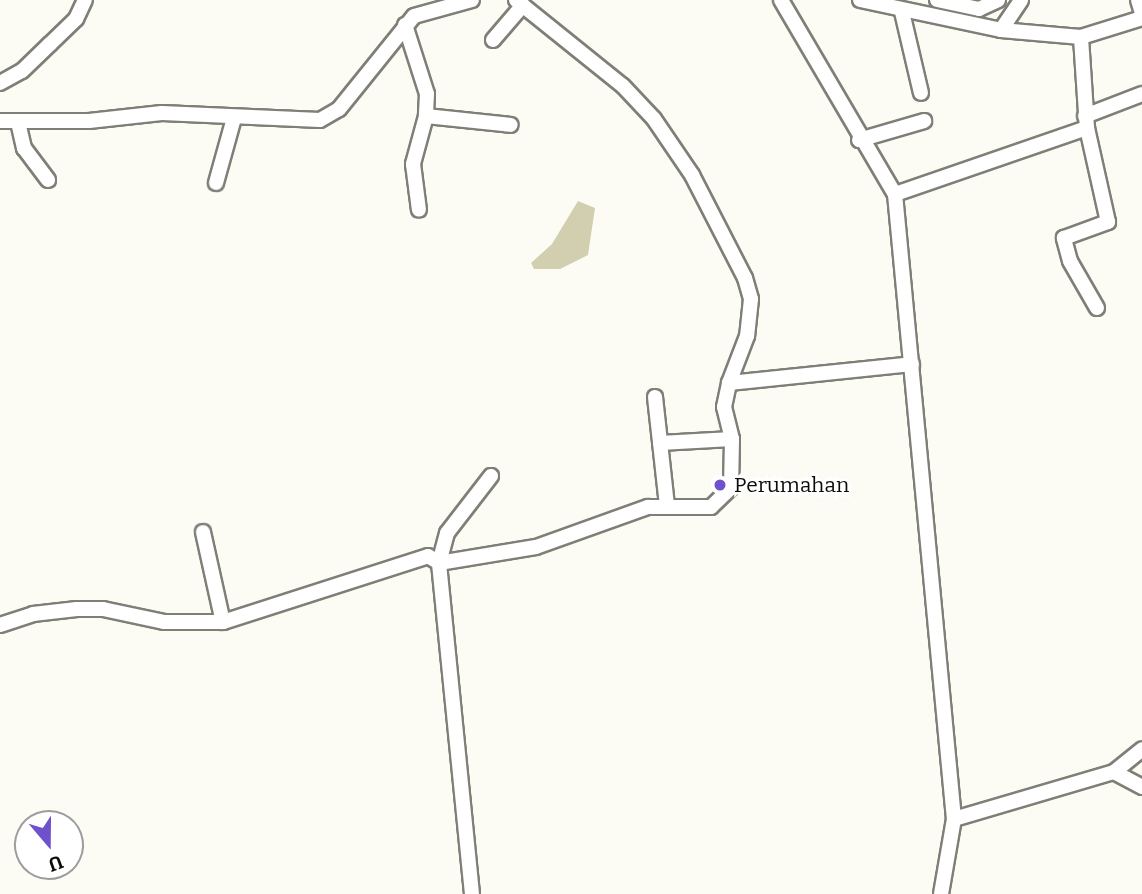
<!DOCTYPE html>
<html>
<head>
<meta charset="utf-8">
<style>
  body { margin:0 }
  #map { position:relative; width:1142px; height:894px; overflow:hidden; background:#fdfcf4; font-family:Bitter,serif }
  div>[style] { position:absolute }
  .green>* { inset:0; background:#d1cfb0 }
  .roads { filter:drop-shadow(2px 0 #7f7f78) drop-shadow(-2px 0 #7f7f78) drop-shadow(0 2px #7f7f78) drop-shadow(0 -2px #7f7f78) }
  .minor>* { height:14px; margin:-7px; padding:0 7px; transform-origin:7px; border-radius:7px; background:#fff }
  .dots>* { width:19px; height:19px; translate:-50% -50%; box-sizing:border-box; border:4px solid #fff; border-radius:50% }
  span { translate:-50% -50%; white-space:nowrap; text-align:center; line-height:1.15; -webkit-text-stroke:5px #fff; paint-order:stroke }
  .poi-label { font-size:21px; color:#0c0b09 }
  .left { translate:0 -50%; text-align:left }
  .north { position:absolute; left:14px; top:810px; width:70px; height:70px; box-sizing:border-box; background:#fff; border:2px solid #9e9d9d; border-radius:50%; rotate:160deg; font-size:19px; font-weight:700; line-height:28px; text-align:center; color:#0c0b09 }
  .north::after { content:''; display:block; margin:auto; width:24px; height:32px; background:#6f52cb; clip-path:polygon(50% 0,100% 100%,50% 72%,0 100%) }
</style>
</head>
<body>
<div id="map">
  <div class="green">
    <div style="clip-path:polygon(578px 201px,595px 208px,588px 255px,560px 269px,534px 269px,531px 263px,552px 244px)"></div>
  </div>
  <div class="roads">
    <div class="minor">
      <div style="left:516px;top:0;width:137px;rotate:38.8deg"></div>
      <div style="left:623px;top:86px;width:45px;rotate:46.8deg"></div>
      <div style="left:654px;top:119px;width:68px;rotate:55.8deg"></div>
      <div style="left:692px;top:175px;width:116px;rotate:62.8deg"></div>
      <div style="left:745px;top:278px;width:22px;rotate:74deg"></div>
      <div style="left:751px;top:299px;width:37px;rotate:96deg"></div>
      <div style="left:747px;top:336px;width:50px;rotate:111deg"></div>
      <div style="left:729px;top:383px;width:184px;rotate:-5.9deg"></div>
      <div style="left:781px;top:0;width:225px;rotate:59.6deg"></div>
      <div style="left:895px;top:194px;width:628px;rotate:84.61deg"></div>
      <div style="left:860px;top:0;width:144px;rotate:12deg"></div>
      <div style="left:1001px;top:30px;width:36px;rotate:-56deg"></div>
      <div style="left:937px;top:0;width:43px;rotate:12.1deg"></div>
      <div style="left:979px;top:9px;width:21px;rotate:-25deg"></div>
      <div style="left:1138px;top:0;width:14px;rotate:73deg"></div>
      <div style="left:902px;top:12px;width:83px;rotate:76.8deg"></div>
      <div style="left:405px;top:25px;width:72px;rotate:72.3deg"></div>
      <div style="left:427px;top:94px;width:22px;rotate:93deg"></div>
      <div style="left:426px;top:116px;width:50px;rotate:105.2deg"></div>
      <div style="left:413px;top:164px;width:46px;rotate:82.6deg"></div>
      <div style="left:1001px;top:30px;width:80px;rotate:5deg"></div>
      <div style="left:493px;top:40px;width:46px;rotate:-49.4deg"></div>
      <div style="left:0;top:83px;width:25px;rotate:-29deg"></div>
      <div style="left:22px;top:71px;width:39px;rotate:-44deg"></div>
      <div style="left:50px;top:44px;width:36px;rotate:-44deg"></div>
      <div style="left:76px;top:19px;width:21px;rotate:-65deg"></div>
      <div style="left:426px;top:116px;width:85px;rotate:6deg"></div>
      <div style="left:1085px;top:116px;width:61px;rotate:-21.1deg"></div>
      <div style="left:0;top:121px;width:89px"></div>
      <div style="left:89px;top:121px;width:73px;rotate:-6.3deg"></div>
      <div style="left:162px;top:113px;width:158px;rotate:2.5deg"></div>
      <div style="left:320px;top:120px;width:22px;rotate:-30deg"></div>
      <div style="left:339px;top:109px;width:119px;rotate:-51.1deg"></div>
      <div style="left:414px;top:16px;width:60px;rotate:-15.4deg"></div>
      <div style="left:18px;top:122px;width:27px;rotate:77deg"></div>
      <div style="left:24px;top:148px;width:40px;rotate:53deg"></div>
      <div style="left:859px;top:140px;width:68px;rotate:-16.3deg"></div>
      <div style="left:216px;top:183px;width:67px;rotate:-74.5deg"></div>
      <div style="left:895px;top:194px;width:203px;rotate:-19deg"></div>
      <div style="left:1097px;top:308px;width:54px;rotate:-119.9deg"></div>
      <div style="left:1070px;top:261px;width:24px;rotate:-105deg"></div>
      <div style="left:1064px;top:238px;width:47px;rotate:-20deg"></div>
      <div style="left:1108px;top:222px;width:96px;rotate:-102.6deg"></div>
      <div style="left:1087px;top:128px;width:91px;rotate:-93.8deg"></div>
      <div style="left:1081px;top:37px;width:64px;rotate:-17.3deg"></div>
      <div style="left:655px;top:397px;width:109px;rotate:83.7deg"></div>
      <div style="left:660px;top:443px;width:72px;rotate:-3.2deg"></div>
      <div style="left:203px;top:532px;width:92px;rotate:77.5deg"></div>
      <div style="left:0;top:625px;width:35px;rotate:-18deg"></div>
      <div style="left:33px;top:614px;width:44px;rotate:-6.5deg"></div>
      <div style="left:77px;top:609px;width:26px"></div>
      <div style="left:103px;top:609px;width:62px;rotate:12deg"></div>
      <div style="left:164px;top:622px;width:59px"></div>
      <div style="left:223px;top:622px;width:215px;rotate:-17.8deg"></div>
      <div style="left:428px;top:556px;width:13px;rotate:32deg"></div>
      <div style="left:439px;top:563px;width:98px;rotate:-9.4deg"></div>
      <div style="left:536px;top:547px;width:119px;rotate:-19.7deg"></div>
      <div style="left:648px;top:507px;width:63px"></div>
      <div style="left:711px;top:507px;width:28px;rotate:-44deg"></div>
      <div style="left:731px;top:488px;width:49px;rotate:-88.8deg"></div>
      <div style="left:732px;top:439px;width:33px;rotate:-104deg"></div>
      <div style="left:724px;top:407px;width:25px;rotate:-78deg"></div>
      <div style="left:1114px;top:772px;width:32px;rotate:28deg"></div>
      <div style="left:472px;top:894px;width:333px;rotate:-95.7deg"></div>
      <div style="left:439px;top:563px;width:31px;rotate:-75deg"></div>
      <div style="left:447px;top:533px;width:72px;rotate:-52.3deg"></div>
      <div style="left:941px;top:894px;width:76px;rotate:-80.2deg"></div>
      <div style="left:954px;top:819px;width:167px;rotate:-16.4deg"></div>
      <div style="left:1114px;top:772px;width:36px;rotate:-39deg"></div>
    </div>
  </div>
  <div class="dots">
    <div style="left:720px;top:485px;background:#6f52cb"></div>
  </div>
  <div class="poi-label">
    <span class="left" style="left:734px;top:485px">Perumahan</span>
  </div>
  <div class="north">U</div>
</div>
</body>
</html>
